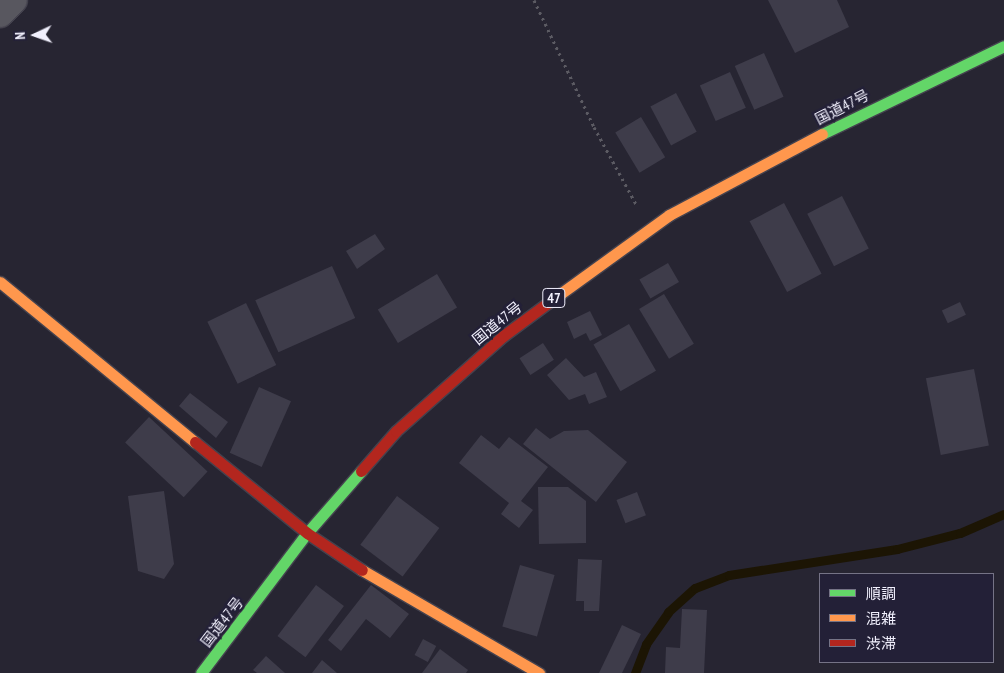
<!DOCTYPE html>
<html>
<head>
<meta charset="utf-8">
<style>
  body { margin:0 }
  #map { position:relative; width:1004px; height:673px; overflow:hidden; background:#272532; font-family:"PT Sans Narrow","Noto Sans JP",sans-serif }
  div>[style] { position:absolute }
  .stream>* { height:9px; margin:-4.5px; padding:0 4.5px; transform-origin:4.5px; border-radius:4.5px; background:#1c1504 }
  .building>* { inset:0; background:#3e3c4a; transform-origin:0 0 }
  .path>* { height:3px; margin-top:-1.5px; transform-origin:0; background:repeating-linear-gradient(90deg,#5c5b63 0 2.5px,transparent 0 6.5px) }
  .roads { filter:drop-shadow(1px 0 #44424e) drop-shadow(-1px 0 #44424e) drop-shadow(0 1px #44424e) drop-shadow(0 -1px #44424e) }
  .street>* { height:28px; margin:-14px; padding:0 14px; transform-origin:14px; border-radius:14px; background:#58575f }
  .fast>* { height:11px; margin:-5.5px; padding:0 5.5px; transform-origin:5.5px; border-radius:5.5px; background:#63d668 }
  .slow>* { height:11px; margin:-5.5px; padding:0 5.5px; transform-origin:5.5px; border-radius:5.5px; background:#ff974d }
  .jam>* { height:11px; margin:-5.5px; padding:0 5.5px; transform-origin:5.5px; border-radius:5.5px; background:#b3261e }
  span { translate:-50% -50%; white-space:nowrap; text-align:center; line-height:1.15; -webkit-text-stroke:5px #232037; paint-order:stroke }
  .shield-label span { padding:1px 4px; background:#232037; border:1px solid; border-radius:4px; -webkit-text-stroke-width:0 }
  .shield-label { font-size:14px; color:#f1f0fd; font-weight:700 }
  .street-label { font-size:15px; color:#f1f0fd }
  .legend { position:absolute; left:819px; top:573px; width:175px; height:90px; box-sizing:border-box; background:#232037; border:1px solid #757386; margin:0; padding:6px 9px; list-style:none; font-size:15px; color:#f1f0fd }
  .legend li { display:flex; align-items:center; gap:10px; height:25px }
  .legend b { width:25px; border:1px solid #757386 }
  .north { position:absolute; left:10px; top:10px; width:50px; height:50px; -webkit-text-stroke:4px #232037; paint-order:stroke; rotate:267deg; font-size:14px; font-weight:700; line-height:20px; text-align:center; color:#f1f0fd }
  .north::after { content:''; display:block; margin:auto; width:18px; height:22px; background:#f1f0fd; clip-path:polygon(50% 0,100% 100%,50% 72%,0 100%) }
</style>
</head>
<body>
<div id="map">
  <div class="stream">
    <div style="left:635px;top:673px;width:31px;rotate:-69deg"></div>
    <div style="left:646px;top:644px;width:39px;rotate:-55deg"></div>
    <div style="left:668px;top:612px;width:36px;rotate:-42deg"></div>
    <div style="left:695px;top:588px;width:36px;rotate:-21deg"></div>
    <div style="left:729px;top:575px;width:170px;rotate:-8.8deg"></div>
    <div style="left:897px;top:549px;width:65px;rotate:-14.3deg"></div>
    <div style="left:960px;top:533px;width:48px;rotate:-23.4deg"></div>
  </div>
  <div class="building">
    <div style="clip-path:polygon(768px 0,837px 0,849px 27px,795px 53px)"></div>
    <div style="left:764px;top:53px;width:48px;height:32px;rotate:66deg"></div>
    <div style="left:730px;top:72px;width:39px;height:33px;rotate:66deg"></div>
    <div style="left:676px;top:93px;width:44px;height:29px;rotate:62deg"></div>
    <div style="left:641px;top:117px;width:47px;height:30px;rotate:59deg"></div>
    <div style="left:842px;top:196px;width:59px;height:39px;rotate:63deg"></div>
    <div style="left:784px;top:203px;width:80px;height:39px;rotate:62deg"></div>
    <div style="clip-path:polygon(375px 234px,385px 249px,357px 269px,346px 251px)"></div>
    <div style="left:668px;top:263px;width:22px;height:33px;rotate:60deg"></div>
    <div style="left:332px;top:266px;width:57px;height:84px;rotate:66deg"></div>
    <div style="left:437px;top:274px;width:39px;height:69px;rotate:59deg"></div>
    <div style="left:664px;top:294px;width:58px;height:29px;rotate:59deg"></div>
    <div style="left:960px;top:302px;width:14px;height:20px;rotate:65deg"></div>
    <div style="left:246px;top:303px;width:69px;height:43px;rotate:64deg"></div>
    <div style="clip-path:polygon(590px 311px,602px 335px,590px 341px,586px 333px,574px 339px,567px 322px)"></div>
    <div style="left:629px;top:324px;width:54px;height:41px;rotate:60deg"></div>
    <div style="left:543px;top:343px;width:20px;height:28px;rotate:57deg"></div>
    <div style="clip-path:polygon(566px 358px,584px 377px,596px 372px,607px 397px,589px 404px,585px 394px,569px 400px,547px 375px)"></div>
    <div style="left:974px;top:369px;width:78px;height:49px;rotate:79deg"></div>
    <div style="left:259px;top:387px;width:35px;height:72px;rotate:24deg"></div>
    <div style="clip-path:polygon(190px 393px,228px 422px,216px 438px,179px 406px)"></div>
    <div style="left:149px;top:417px;width:80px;height:35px;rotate:43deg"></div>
    <div style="clip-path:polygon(536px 428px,550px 439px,564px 431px,588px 430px,627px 462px,596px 502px,523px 444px)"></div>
    <div style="clip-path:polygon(481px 435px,499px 449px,509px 437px,548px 467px,521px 501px,533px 510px,519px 528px,501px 514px,509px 503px,459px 463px)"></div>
    <div style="clip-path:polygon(538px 487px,568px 487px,586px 501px,586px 543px,539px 544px)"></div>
    <div style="clip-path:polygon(164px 491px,174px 564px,164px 579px,138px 571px,128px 496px)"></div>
    <div style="left:637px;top:492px;width:25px;height:22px;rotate:69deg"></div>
    <div style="left:397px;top:496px;width:53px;height:61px;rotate:37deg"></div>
    <div style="clip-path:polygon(578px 559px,602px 560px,599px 611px,584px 611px,584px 601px,576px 601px)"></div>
    <div style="left:520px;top:565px;width:36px;height:64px;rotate:16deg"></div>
    <div style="left:316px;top:585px;width:35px;height:64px;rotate:37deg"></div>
    <div style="clip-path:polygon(371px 585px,409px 614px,390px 638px,366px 619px,341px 651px,328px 640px)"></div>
    <div style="clip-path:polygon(682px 609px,707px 610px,704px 673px,665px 673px,666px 647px,680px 648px)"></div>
    <div style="clip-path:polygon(622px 625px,641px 634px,622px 673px,599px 673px)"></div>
    <div style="left:423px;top:639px;width:15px;height:18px;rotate:28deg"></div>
    <div style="clip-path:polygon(440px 649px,468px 670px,466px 673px,422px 673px)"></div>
    <div style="clip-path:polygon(266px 656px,285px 673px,257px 673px,253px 670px)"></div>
    <div style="clip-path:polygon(322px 660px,337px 673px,312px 673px)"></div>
  </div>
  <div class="path">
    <div style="left:534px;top:0;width:140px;rotate:64.7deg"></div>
    <div style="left:594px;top:127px;width:88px;rotate:61.4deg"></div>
  </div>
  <div class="roads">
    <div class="street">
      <div style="left:0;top:13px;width:18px;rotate:-45deg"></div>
    </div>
    <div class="fast">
      <div style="left:822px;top:134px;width:202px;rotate:-25.8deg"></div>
      <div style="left:201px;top:673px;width:176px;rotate:-52.9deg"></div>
      <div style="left:307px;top:533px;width:82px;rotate:-48.9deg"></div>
    </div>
    <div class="slow">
      <div style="left:0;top:282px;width:252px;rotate:39.4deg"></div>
      <div style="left:549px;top:302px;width:148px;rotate:-35.9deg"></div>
      <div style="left:669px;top:215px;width:173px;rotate:-27.9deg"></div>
      <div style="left:362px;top:570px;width:205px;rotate:30.2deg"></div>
    </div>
    <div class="jam">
      <div style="left:195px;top:442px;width:144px;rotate:39.1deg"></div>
      <div style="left:307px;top:533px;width:66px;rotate:33.9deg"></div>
      <div style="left:361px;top:471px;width:53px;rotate:-48.8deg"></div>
      <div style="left:396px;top:431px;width:143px;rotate:-41.6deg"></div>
      <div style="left:503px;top:336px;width:57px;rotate:-36.5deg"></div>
    </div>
  </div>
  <div class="shield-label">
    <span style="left:554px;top:298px">47</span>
  </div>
  <div class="street-label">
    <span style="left:842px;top:107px;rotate:-27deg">国道47号</span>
    <span style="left:497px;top:323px;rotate:-39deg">国道47号</span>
    <span style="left:222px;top:622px;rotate:-52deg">国道47号</span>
  </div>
  <ul class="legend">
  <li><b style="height:6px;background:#63d668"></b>順調</li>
  <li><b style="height:6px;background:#ff974d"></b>混雑</li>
  <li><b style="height:6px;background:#b3261e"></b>渋滞</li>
  </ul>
  <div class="north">N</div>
</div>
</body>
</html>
